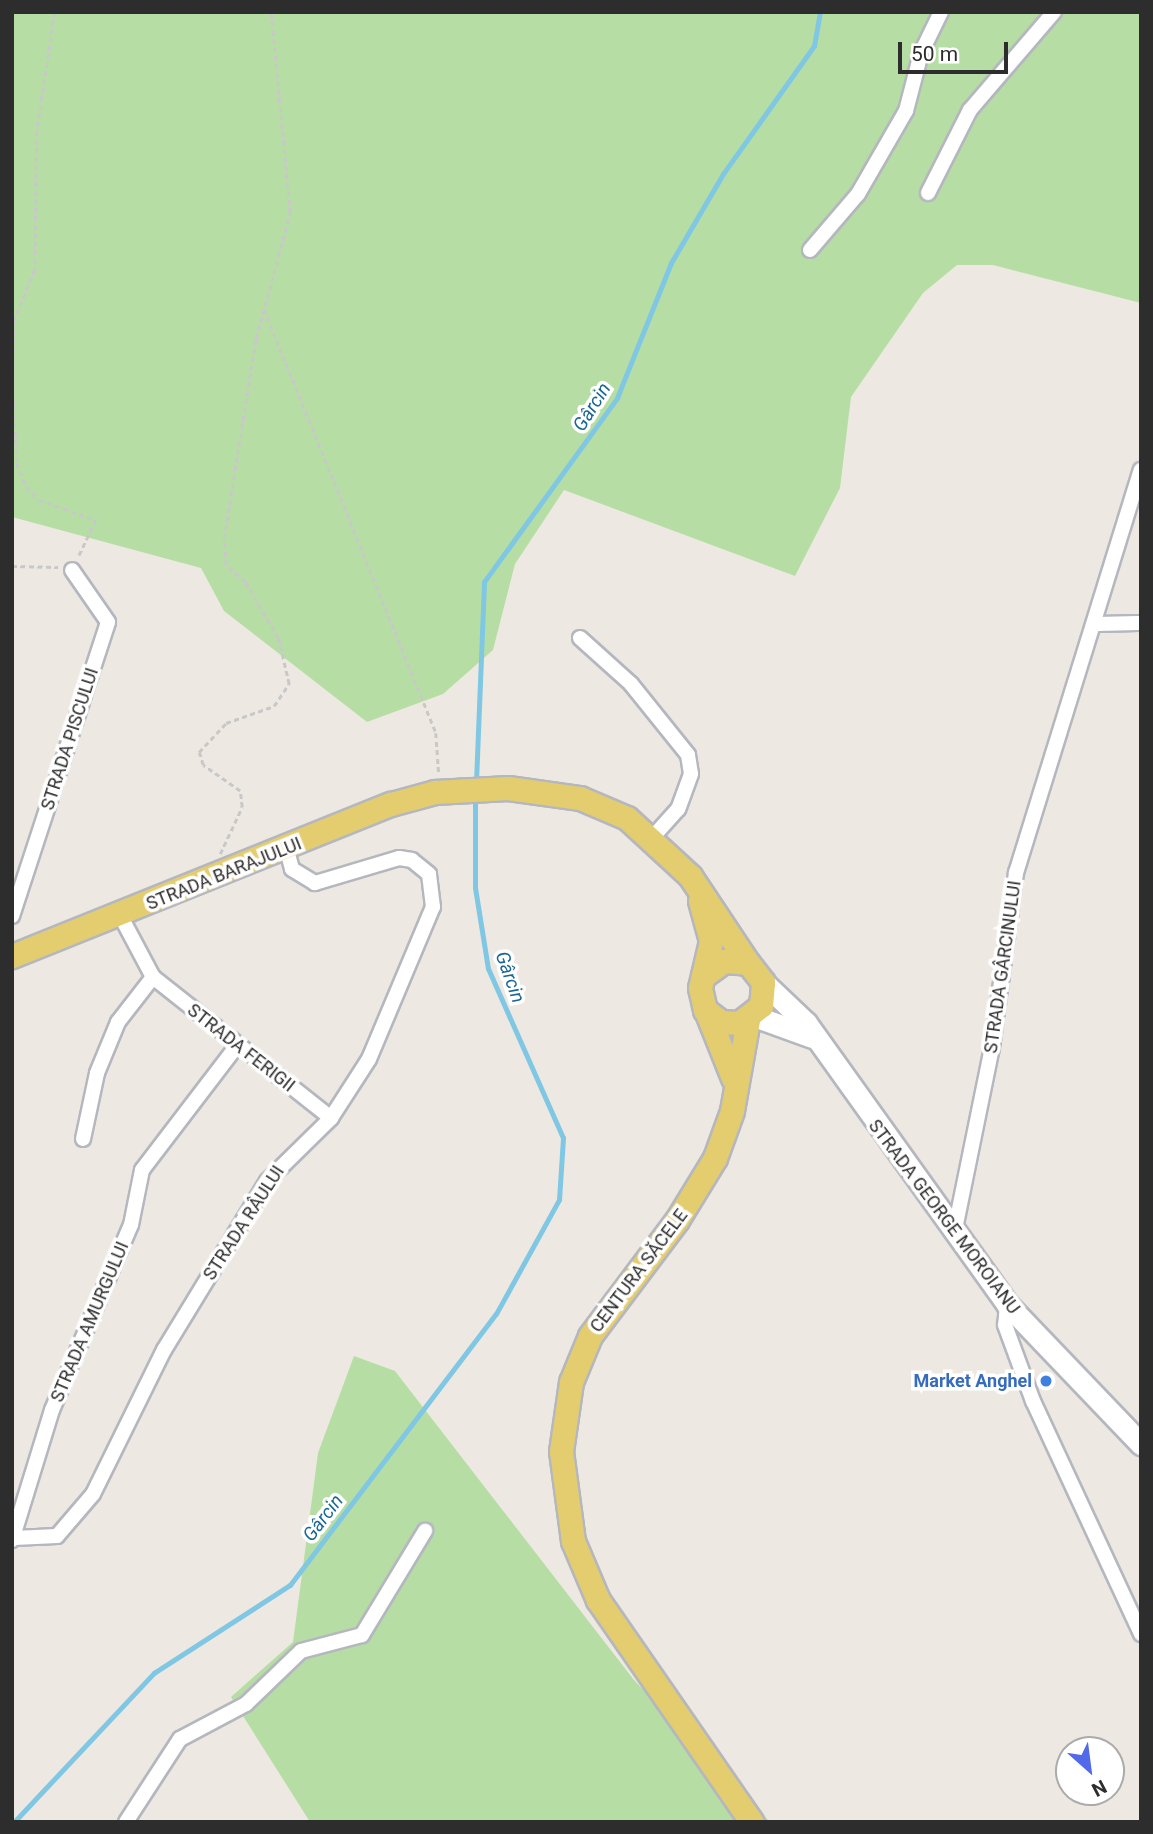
<!DOCTYPE html>
<html>
<head>
<meta charset="utf-8">
<style>
  body { margin:0 }
  #map { position:relative; width:1153px; height:1834px; overflow:hidden; background:#ede9e2; font-family:Roboto,sans-serif }
  div>[style] { position:absolute }
  .green>* { inset:0; background:#b6dea4 }
  .stream>* { height:4.5px; margin:-2.25px; padding:0 2.25px; transform-origin:2.25px; border-radius:2.25px; background:#80c7e4 }
  .path>* { height:2.5px; margin-top:-1.25px; transform-origin:0; background:repeating-linear-gradient(90deg,#c8c8c8 0 5px,transparent 0 8.5px) }
  .roads { filter:drop-shadow(2px 0 #b5b7bf) drop-shadow(-2px 0 #b5b7bf) drop-shadow(0 2px #b5b7bf) drop-shadow(0 -2px #b5b7bf) }
  .street>* { height:14px; margin:-7px; padding:0 7px; transform-origin:7px; border-radius:7px; background:#fff }
  .secondary>* { height:21px; margin:-10.5px; padding:0 10.5px; transform-origin:10.5px; border-radius:10.5px; background:#fff }
  .primary>* { height:23px; margin:-11.5px; padding:0 11.5px; transform-origin:11.5px; border-radius:11.5px; background:#e4cd6f }
  .dots>* { width:19px; height:19px; translate:-50% -50%; box-sizing:border-box; border:4px solid #fff; border-radius:50% }
  span { translate:-50% -50%; white-space:nowrap; text-align:center; line-height:1.15; -webkit-text-stroke:7px #fff; paint-order:stroke }
  .street-label { font-size:18px; color:#2d2d2d }
  .shop-label { font-size:18px; color:#366cbe; font-weight:700 }
  .right { translate:-100% -50%; text-align:right }
  .water-label { font-size:19px; color:#1b6794; font-style:italic }
  .frame { position:absolute; inset:0; border:14px solid #2d2d2d; pointer-events:none }
  .north { position:absolute; left:1055px; top:1736px; width:70px; height:70px; box-sizing:border-box; background:#fff; border:2px solid #ababab; border-radius:50%; rotate:152deg; font-size:19px; font-weight:700; line-height:28px; text-align:center; color:#2d2d2d }
  .north::after { content:''; display:block; margin:auto; width:24px; height:32px; background:#526aea; clip-path:polygon(50% 0,100% 100%,50% 72%,0 100%) }
  .scale { position:absolute; left:898px; top:42px; width:110px; height:32px; box-sizing:border-box; border:4px solid #2d2d2d; border-top:0; padding-left:9px; font-size:21px; line-height:24px; white-space:nowrap; color:#2d2d2d; -webkit-text-stroke:5px #fff; paint-order:stroke }
</style>
</head>
<body>
<div id="map">
  <div class="green">
    <div style="clip-path:polygon(12px 12px,1141px 12px,1141px 303px,993px 265px,957px 265px,923px 293px,851px 397px,840px 488px,795px 576px,564px 490px,515px 564px,493px 650px,443px 694px,367px 722px,224px 611px,201px 568px,12px 517px)"></div>
    <div style="clip-path:polygon(354px 1356px,395px 1371px,634px 1680px,770px 1822px,310px 1822px,231px 1697px,293px 1642px,318px 1453px)"></div>
  </div>
  <div class="stream">
    <div style="left:476px;top:782px;width:200px;rotate:-87.7deg"></div>
    <div style="left:484px;top:582px;width:227px;rotate:-54.1deg"></div>
    <div style="left:617px;top:398px;width:145px;rotate:-68.2deg"></div>
    <div style="left:671px;top:263px;width:103px;rotate:-59.7deg"></div>
    <div style="left:723px;top:174px;width:157px;rotate:-54.6deg"></div>
    <div style="left:814px;top:46px;width:35px;rotate:-80deg"></div>
    <div style="left:14px;top:1822px;width:204px;rotate:-46.8deg"></div>
    <div style="left:154px;top:1673px;width:162px;rotate:-32.9deg"></div>
    <div style="left:290px;top:1585px;width:340px;rotate:-52.8deg"></div>
    <div style="left:496px;top:1314px;width:130px;rotate:-61.1deg"></div>
    <div style="left:559px;top:1200px;width:62px;rotate:-86.3deg"></div>
    <div style="left:563px;top:1138px;width:185px;rotate:-113.9deg"></div>
    <div style="left:488px;top:969px;width:82px;rotate:-99.1deg"></div>
    <div style="left:475px;top:888px;width:90px;rotate:-90deg"></div>
  </div>
  <div class="path">
    <div style="left:55px;top:12px;width:120px;rotate:98.6deg"></div>
    <div style="left:37px;top:131px;width:139px;rotate:90.8deg"></div>
    <div style="left:35px;top:270px;width:55px;rotate:112.4deg"></div>
    <div style="left:14px;top:321px;width:68px;rotate:90.8deg"></div>
    <div style="left:13px;top:389px;width:74px;rotate:86.9deg"></div>
    <div style="left:17px;top:463px;width:26px;rotate:69deg"></div>
    <div style="left:26px;top:487px;width:18px;rotate:45deg"></div>
    <div style="left:39px;top:500px;width:60px;rotate:19.3deg"></div>
    <div style="left:96px;top:520px;width:42px;rotate:115.3deg"></div>
    <div style="left:264px;top:309px;width:458px;rotate:67.9deg"></div>
    <div style="left:436px;top:733px;width:39px;rotate:86deg"></div>
    <div style="left:12px;top:566px;width:46px;rotate:1.2deg"></div>
    <div style="left:220px;top:854px;width:52px;rotate:-64.9deg"></div>
    <div style="left:242px;top:807px;width:16px;rotate:-97deg"></div>
    <div style="left:240px;top:791px;width:45px;rotate:-144.9deg"></div>
    <div style="left:203px;top:765px;width:14px;rotate:-107deg"></div>
    <div style="left:199px;top:752px;width:40px;rotate:-47deg"></div>
    <div style="left:226px;top:723px;width:51px;rotate:-19.5deg"></div>
    <div style="left:274px;top:706px;width:27px;rotate:-56deg"></div>
    <div style="left:289px;top:684px;width:47px;rotate:-103.4deg"></div>
    <div style="left:278px;top:638px;width:65px;rotate:-120.5deg"></div>
    <div style="left:245px;top:582px;width:25px;rotate:-138deg"></div>
    <div style="left:226px;top:565px;width:27px;rotate:-94deg"></div>
    <div style="left:224px;top:538px;width:202px;rotate:-80.9deg"></div>
    <div style="left:256px;top:339px;width:131px;rotate:-74.9deg"></div>
    <div style="left:290px;top:213px;width:202px;rotate:-95.4deg"></div>
  </div>
  <div class="roads">
    <div class="street">
      <div style="left:928px;top:193px;width:93px;rotate:-63.2deg"></div>
      <div style="left:970px;top:110px;width:129px;rotate:-49.4deg"></div>
      <div style="left:810px;top:250px;width:74px;rotate:-49.4deg"></div>
      <div style="left:858px;top:194px;width:96px;rotate:-60deg"></div>
      <div style="left:906px;top:111px;width:60px;rotate:-75.5deg"></div>
      <div style="left:921px;top:53px;width:46px;rotate:-64deg"></div>
      <div style="left:1094px;top:624px;width:47px;rotate:-1.2deg"></div>
      <div style="left:580px;top:638px;width:69px;rotate:42deg"></div>
      <div style="left:631px;top:684px;width:91px;rotate:51.2deg"></div>
      <div style="left:688px;top:755px;width:19px;rotate:81deg"></div>
      <div style="left:691px;top:774px;width:37px;rotate:110deg"></div>
      <div style="left:678px;top:809px;width:39px;rotate:132deg"></div>
      <div style="left:120px;top:915px;width:70px;rotate:62deg"></div>
      <div style="left:153px;top:977px;width:227px;rotate:38.4deg"></div>
      <div style="left:12px;top:916px;width:309px;rotate:-71.9deg"></div>
      <div style="left:108px;top:622px;width:63px;rotate:-124.7deg"></div>
      <div style="left:83px;top:1139px;width:67px;rotate:-78deg"></div>
      <div style="left:97px;top:1073px;width:55px;rotate:-67.6deg"></div>
      <div style="left:118px;top:1022px;width:57px;rotate:-52.1deg"></div>
      <div style="left:954px;top:1234px;width:190px;rotate:-78.5deg"></div>
      <div style="left:992px;top:1048px;width:177px;rotate:-82.2deg"></div>
      <div style="left:1016px;top:873px;width:422px;rotate:-72.8deg"></div>
      <div style="left:1007px;top:1304px;width:21px;rotate:95deg"></div>
      <div style="left:1005px;top:1325px;width:81px;rotate:69.8deg"></div>
      <div style="left:1033px;top:1401px;width:257px;rotate:65.1deg"></div>
      <div style="left:14px;top:1538px;width:43px;rotate:-2.7deg"></div>
      <div style="left:57px;top:1536px;width:55px;rotate:-49.4deg"></div>
      <div style="left:93px;top:1494px;width:161px;rotate:-63.8deg"></div>
      <div style="left:164px;top:1350px;width:198px;rotate:-58.6deg"></div>
      <div style="left:267px;top:1181px;width:90px;rotate:-44.5deg"></div>
      <div style="left:331px;top:1118px;width:70px;rotate:-57.2deg"></div>
      <div style="left:369px;top:1059px;width:165px;rotate:-67.2deg"></div>
      <div style="left:433px;top:907px;width:33px;rotate:-97deg"></div>
      <div style="left:429px;top:874px;width:22px;rotate:-141deg"></div>
      <div style="left:412px;top:860px;width:13px;rotate:-171deg"></div>
      <div style="left:399px;top:858px;width:88px;rotate:163.4deg"></div>
      <div style="left:315px;top:883px;width:27px;rotate:-149deg"></div>
      <div style="left:292px;top:869px;width:20px;rotate:-105deg"></div>
      <div style="left:12px;top:1540px;width:136px;rotate:-72.9deg"></div>
      <div style="left:52px;top:1410px;width:201px;rotate:-66.9deg"></div>
      <div style="left:131px;top:1225px;width:56px;rotate:-78.7deg"></div>
      <div style="left:142px;top:1170px;width:155px;rotate:-52.6deg"></div>
      <div style="left:126px;top:1822px;width:99px;rotate:-57deg"></div>
      <div style="left:180px;top:1739px;width:75px;rotate:-27.9deg"></div>
      <div style="left:246px;top:1704px;width:76px;rotate:-43.9deg"></div>
      <div style="left:301px;top:1651px;width:63px;rotate:-14.7deg"></div>
      <div style="left:362px;top:1635px;width:122px;rotate:-58.8deg"></div>
    </div>
    <div class="secondary">
      <div style="left:763px;top:982px;width:59px;rotate:43.6deg"></div>
      <div style="left:806px;top:1023px;width:345px;rotate:54.4deg"></div>
      <div style="left:1007px;top:1304px;width:194px;rotate:46.3deg"></div>
      <div style="left:754px;top:1016px;width:62px;rotate:19.9deg"></div>
    </div>
    <div class="primary">
      <div style="left:700px;top:901px;width:41px;rotate:74.6deg"></div>
      <div style="left:711px;top:941px;width:48px;rotate:103.2deg"></div>
      <div style="left:700px;top:988px;width:23px;rotate:77deg"></div>
      <div style="left:705px;top:1010px;width:20px;rotate:37deg"></div>
      <div style="left:721px;top:1022px;width:18px;rotate:3deg"></div>
      <div style="left:739px;top:1023px;width:28px;rotate:-38deg"></div>
      <div style="left:761px;top:1006px;width:24px;rotate:-85deg"></div>
      <div style="left:763px;top:982px;width:24px;rotate:-128deg"></div>
      <div style="left:748px;top:963px;width:24px;rotate:-175deg"></div>
      <div style="left:724px;top:961px;width:26px;rotate:144deg"></div>
      <div style="left:12px;top:956px;width:408px;rotate:-21.9deg"></div>
      <div style="left:391px;top:804px;width:46px;rotate:-15.3deg"></div>
      <div style="left:435px;top:792px;width:73px;rotate:-3.1deg"></div>
      <div style="left:508px;top:788px;width:73px;rotate:7.9deg"></div>
      <div style="left:580px;top:798px;width:51px;rotate:23.1deg"></div>
      <div style="left:627px;top:818px;width:86px;rotate:42.6deg"></div>
      <div style="left:690px;top:876px;width:105px;rotate:56.3deg"></div>
      <div style="left:707px;top:1013px;width:70px;rotate:68.2deg"></div>
      <div style="left:748px;top:1020px;width:92px;rotate:100deg"></div>
      <div style="left:732px;top:1111px;width:50px;rotate:109.9deg"></div>
      <div style="left:715px;top:1158px;width:73px;rotate:121.5deg"></div>
      <div style="left:677px;top:1220px;width:145px;rotate:126.9deg"></div>
      <div style="left:590px;top:1336px;width:50px;rotate:112.4deg"></div>
      <div style="left:571px;top:1382px;width:70px;rotate:98.2deg"></div>
      <div style="left:561px;top:1451px;width:91px;rotate:82.4deg"></div>
      <div style="left:573px;top:1541px;width:64px;rotate:67deg"></div>
      <div style="left:598px;top:1600px;width:270px;rotate:55.3deg"></div>
    </div>
  </div>
  <div class="dots">
    <div style="left:1046px;top:1381px;background:#3f7fe0"></div>
  </div>
  <div class="street-label">
    <span style="left:70px;top:739px;rotate:-72deg">STRADA PISCULUI</span>
    <span style="left:224px;top:874px;rotate:-22deg">STRADA BARAJULUI</span>
    <span style="left:1003px;top:967px;rotate:-82deg">STRADA GÂRCINULUI</span>
    <span style="left:241px;top:1048px;rotate:38deg">STRADA FERIGII</span>
    <span style="left:944px;top:1217px;rotate:53deg">STRADA GEORGE MOROIANU</span>
    <span style="left:244px;top:1223px;rotate:-57deg">STRADA RÂULUI</span>
    <span style="left:639px;top:1271px;rotate:-53deg">CENTURA SĂCELE</span>
    <span style="left:90px;top:1322px;rotate:-67deg">STRADA AMURGULUI</span>
  </div>
  <div class="shop-label">
    <span class="right" style="left:1032px;top:1381px">Market Anghel</span>
  </div>
  <div class="water-label">
    <span style="left:592px;top:407px;rotate:-58deg">Gârcin</span>
    <span style="left:510px;top:977px;rotate:70deg">Gârcin</span>
    <span style="left:323px;top:1518px;rotate:-53deg">Gârcin</span>
  </div>
  <div class="frame"></div>
  <div class="north">N</div>
  <div class="scale">50 m</div>
</div>
</body>
</html>
